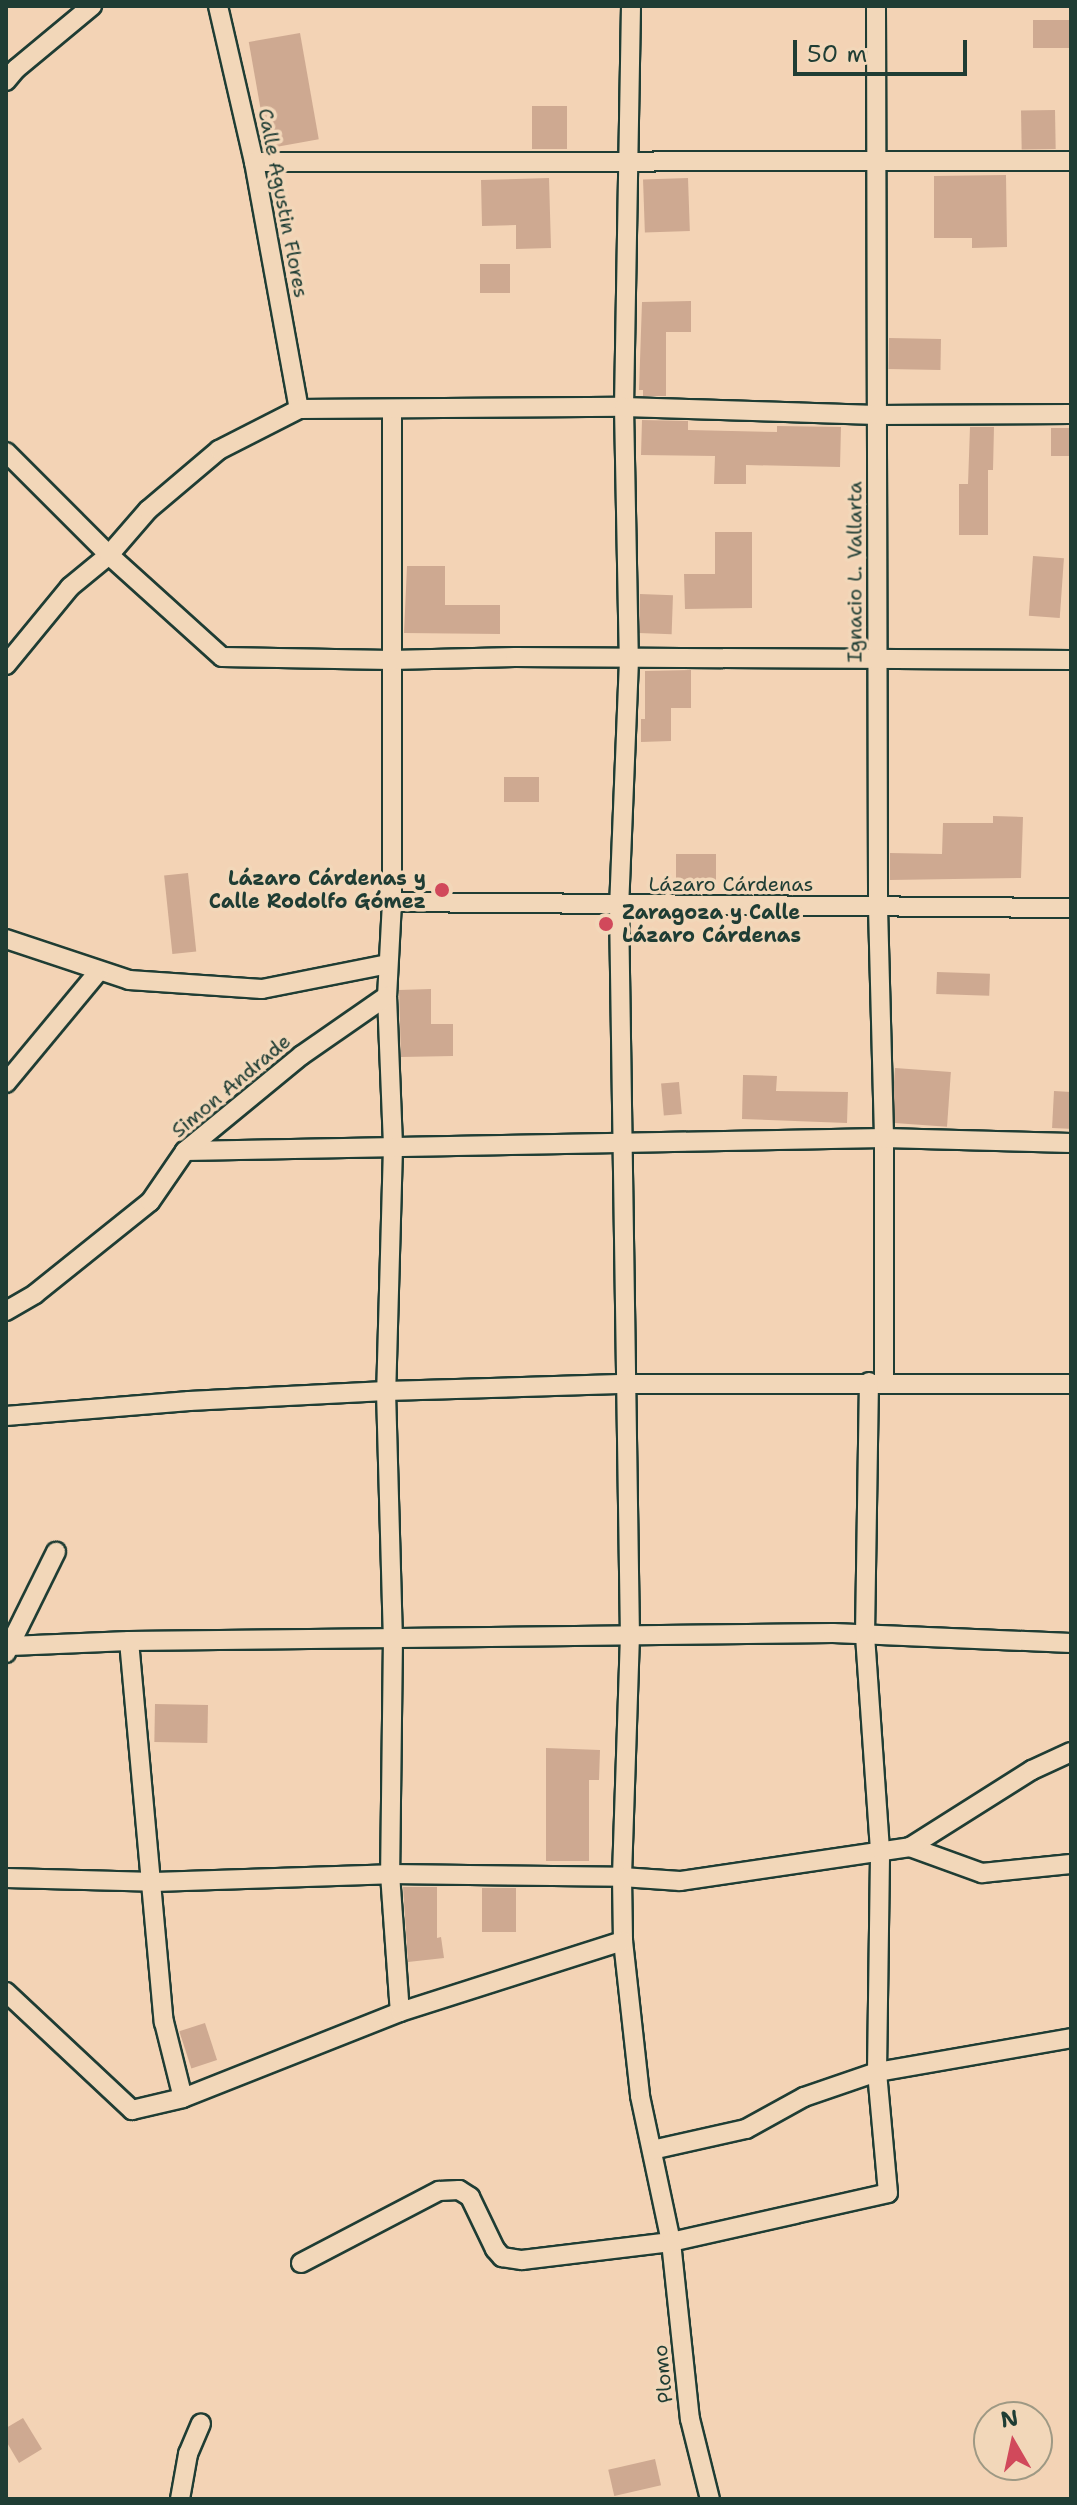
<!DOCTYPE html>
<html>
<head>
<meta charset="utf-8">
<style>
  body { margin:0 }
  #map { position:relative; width:1077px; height:2505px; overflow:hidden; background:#f3d3b5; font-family:"Shantell Sans",sans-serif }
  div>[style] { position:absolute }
  .building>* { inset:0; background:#cea991; transform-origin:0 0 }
  .roads { filter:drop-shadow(2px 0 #1f3d34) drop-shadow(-2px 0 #1f3d34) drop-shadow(0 2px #1f3d34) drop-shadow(0 -2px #1f3d34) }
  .minor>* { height:18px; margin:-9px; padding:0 9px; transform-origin:9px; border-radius:9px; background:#f2d7b9 }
  .dots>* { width:22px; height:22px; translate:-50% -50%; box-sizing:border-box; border:4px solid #f2d7b9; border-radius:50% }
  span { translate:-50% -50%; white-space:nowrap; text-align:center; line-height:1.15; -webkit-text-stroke:7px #f2d7b9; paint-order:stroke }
  .street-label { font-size:20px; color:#1f3d34 }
  .poi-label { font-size:20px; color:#1f3d34; font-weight:700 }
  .right { translate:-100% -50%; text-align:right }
  .left { translate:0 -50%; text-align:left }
  .frame { position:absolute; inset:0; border:8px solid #1f3d34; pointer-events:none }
  .north { position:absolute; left:973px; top:2401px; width:80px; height:80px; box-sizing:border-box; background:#f2d7b9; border:2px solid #9e9984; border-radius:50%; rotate:351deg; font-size:22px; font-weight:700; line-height:32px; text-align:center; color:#1f3d34 }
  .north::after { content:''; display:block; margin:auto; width:28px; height:36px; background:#d1495b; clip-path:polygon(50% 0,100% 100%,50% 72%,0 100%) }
  .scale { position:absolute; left:793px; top:40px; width:174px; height:36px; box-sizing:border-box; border:4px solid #1f3d34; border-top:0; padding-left:10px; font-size:24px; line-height:28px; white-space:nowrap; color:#1f3d34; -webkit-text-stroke:6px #f2d7b9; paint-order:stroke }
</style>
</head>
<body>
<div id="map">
  <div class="building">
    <div style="left:1033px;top:20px;width:38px;height:28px"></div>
    <div style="left:300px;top:33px;width:108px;height:52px;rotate:80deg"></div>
    <div style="left:532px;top:106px;width:35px;height:43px"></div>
    <div style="left:1055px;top:110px;width:39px;height:34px;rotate:89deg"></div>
    <div style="clip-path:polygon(1006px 175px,1007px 247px,972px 248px,972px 238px,934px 238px,934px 176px)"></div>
    <div style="clip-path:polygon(549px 178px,551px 248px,516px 249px,516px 225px,482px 226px,481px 180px)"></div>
    <div style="left:688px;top:178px;width:53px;height:45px;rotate:88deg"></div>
    <div style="left:510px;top:264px;width:29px;height:30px;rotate:90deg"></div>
    <div style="clip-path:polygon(691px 301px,691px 332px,666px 332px,666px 396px,643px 396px,643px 390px,639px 390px,642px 302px)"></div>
    <div style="left:889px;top:338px;width:52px;height:31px;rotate:1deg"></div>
    <div style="clip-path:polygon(642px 420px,688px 421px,688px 430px,777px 432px,777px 426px,841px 427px,840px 467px,746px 465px,746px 484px,714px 484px,715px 456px,641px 455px)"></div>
    <div style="clip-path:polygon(970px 427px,994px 427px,993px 470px,988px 470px,988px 535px,959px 535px,959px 484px,968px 484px)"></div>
    <div style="left:1051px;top:428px;width:20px;height:28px"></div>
    <div style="clip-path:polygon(715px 532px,752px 532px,752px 608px,685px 609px,684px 574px,715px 574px)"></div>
    <div style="left:1033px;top:556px;width:31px;height:60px;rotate:4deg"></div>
    <div style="clip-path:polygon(407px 566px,445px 566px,445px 605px,500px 605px,500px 634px,404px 633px)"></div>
    <div style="left:640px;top:594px;width:33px;height:39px;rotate:2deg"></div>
    <div style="clip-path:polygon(691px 670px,691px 708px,671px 708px,671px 741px,641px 742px,641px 719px,645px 719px,645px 671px)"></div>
    <div style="left:504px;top:777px;width:35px;height:25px"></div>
    <div style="clip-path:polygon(993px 816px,1023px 817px,1021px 878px,890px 880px,890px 853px,942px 854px,943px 823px,993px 823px)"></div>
    <div style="left:676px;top:854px;width:40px;height:28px"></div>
    <div style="left:188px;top:873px;width:79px;height:24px;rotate:84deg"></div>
    <div style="left:937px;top:972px;width:53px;height:22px;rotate:2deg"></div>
    <div style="clip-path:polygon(431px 989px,431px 1024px,453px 1024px,453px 1056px,401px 1057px,399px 990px)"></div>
    <div style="left:895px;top:1068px;width:56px;height:55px;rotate:4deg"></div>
    <div style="clip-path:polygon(743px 1075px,777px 1076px,776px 1091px,848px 1092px,847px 1123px,742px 1119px)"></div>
    <div style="left:679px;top:1082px;width:32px;height:18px;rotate:85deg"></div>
    <div style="left:1054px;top:1091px;width:17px;height:37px;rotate:3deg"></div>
    <div style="left:155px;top:1704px;width:53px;height:38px;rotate:1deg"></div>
    <div style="clip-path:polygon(546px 1748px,600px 1750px,599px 1780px,589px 1780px,589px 1861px,546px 1861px)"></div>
    <div style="clip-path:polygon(403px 1887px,437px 1887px,437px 1938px,441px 1937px,444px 1958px,408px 1962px)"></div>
    <div style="left:482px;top:1888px;width:34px;height:44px"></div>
    <div style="left:205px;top:2023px;width:39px;height:27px;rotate:72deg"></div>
    <div style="clip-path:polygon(23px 2418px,42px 2449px,19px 2463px,6px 2441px,6px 2428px)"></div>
    <div style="left:655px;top:2459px;width:27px;height:48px;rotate:77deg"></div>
  </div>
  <div class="roads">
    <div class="minor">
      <div style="left:218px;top:6px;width:160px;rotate:77deg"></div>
      <div style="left:254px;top:162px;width:251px;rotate:79.7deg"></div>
      <div style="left:631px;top:6px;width:401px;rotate:91deg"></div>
      <div style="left:624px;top:407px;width:253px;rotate:88.9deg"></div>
      <div style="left:629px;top:660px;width:245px;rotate:92.3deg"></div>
      <div style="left:619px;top:905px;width:730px;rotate:89.14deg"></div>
      <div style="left:630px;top:1635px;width:242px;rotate:91.9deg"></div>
      <div style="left:622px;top:1877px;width:64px;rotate:89.1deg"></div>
      <div style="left:623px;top:1941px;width:156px;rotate:83.7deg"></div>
      <div style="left:640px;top:2096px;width:149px;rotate:78deg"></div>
      <div style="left:671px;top:2242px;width:178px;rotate:83.9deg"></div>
      <div style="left:690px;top:2419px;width:82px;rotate:76deg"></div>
      <div style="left:876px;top:6px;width:901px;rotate:89.87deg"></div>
      <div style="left:878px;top:907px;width:231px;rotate:88.5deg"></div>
      <div style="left:884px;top:1138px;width:245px;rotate:90deg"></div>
      <div style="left:6px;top:81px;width:16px;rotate:-50deg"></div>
      <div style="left:16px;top:69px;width:99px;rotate:-39.7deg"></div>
      <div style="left:254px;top:162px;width:817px;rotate:-0.07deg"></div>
      <div style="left:392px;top:409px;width:493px;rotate:90deg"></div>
      <div style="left:392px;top:902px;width:94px;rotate:93deg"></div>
      <div style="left:387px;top:996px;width:151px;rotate:87.7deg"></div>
      <div style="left:393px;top:1147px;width:244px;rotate:91.6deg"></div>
      <div style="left:386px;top:1391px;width:246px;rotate:88.4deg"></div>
      <div style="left:393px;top:1637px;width:237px;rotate:90.7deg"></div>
      <div style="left:390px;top:1874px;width:138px;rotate:85.9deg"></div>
      <div style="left:6px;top:452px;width:146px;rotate:45deg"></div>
      <div style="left:109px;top:555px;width:152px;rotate:42.1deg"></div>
      <div style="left:222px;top:657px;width:169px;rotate:1deg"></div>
      <div style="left:391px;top:660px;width:124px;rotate:-1.4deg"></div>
      <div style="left:515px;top:657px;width:556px;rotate:0.31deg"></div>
      <div style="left:6px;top:665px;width:101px;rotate:-50.6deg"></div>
      <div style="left:70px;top:587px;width:50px;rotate:-39.4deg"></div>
      <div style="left:109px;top:555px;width:60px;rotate:-49.1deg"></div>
      <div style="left:148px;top:510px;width:93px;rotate:-40.2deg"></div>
      <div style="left:219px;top:450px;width:90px;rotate:-27.1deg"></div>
      <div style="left:299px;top:409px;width:325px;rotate:-0.4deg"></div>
      <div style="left:624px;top:407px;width:253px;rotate:1.8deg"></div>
      <div style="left:877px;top:415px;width:194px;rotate:-0.3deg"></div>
      <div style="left:392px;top:902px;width:679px;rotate:0.51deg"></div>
      <div style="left:6px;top:939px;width:130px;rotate:18.4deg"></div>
      <div style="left:129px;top:980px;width:133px;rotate:3.9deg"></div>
      <div style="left:262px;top:989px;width:128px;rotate:-11.2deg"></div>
      <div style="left:6px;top:1083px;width:144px;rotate:-50.3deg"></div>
      <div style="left:185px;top:1151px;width:699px;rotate:-1.07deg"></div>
      <div style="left:884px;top:1138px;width:187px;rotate:1.5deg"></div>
      <div style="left:6px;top:1311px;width:34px;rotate:-30deg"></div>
      <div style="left:35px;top:1294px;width:147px;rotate:-38.7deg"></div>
      <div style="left:150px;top:1202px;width:62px;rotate:-55.5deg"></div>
      <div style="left:185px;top:1151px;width:151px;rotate:-39.4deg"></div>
      <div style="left:302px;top:1055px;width:103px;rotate:-34.8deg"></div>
      <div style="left:6px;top:1416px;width:184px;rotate:-4.7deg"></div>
      <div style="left:189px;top:1401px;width:197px;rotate:-2.9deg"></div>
      <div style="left:386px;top:1391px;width:241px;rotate:-1.7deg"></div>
      <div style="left:627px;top:1384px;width:444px"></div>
      <div style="left:129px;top:1641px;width:383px;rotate:84.8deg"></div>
      <div style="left:164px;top:2022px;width:78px;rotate:76deg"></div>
      <div style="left:10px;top:1646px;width:119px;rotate:-2.4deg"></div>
      <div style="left:129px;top:1641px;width:704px;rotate:-0.65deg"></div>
      <div style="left:833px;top:1633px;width:238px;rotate:2.4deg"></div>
      <div style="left:6px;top:1653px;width:113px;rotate:-63.7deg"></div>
      <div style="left:910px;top:1847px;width:77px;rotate:19.9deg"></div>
      <div style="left:982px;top:1873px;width:89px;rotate:-5.8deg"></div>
      <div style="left:6px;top:1878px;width:148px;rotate:1.5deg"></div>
      <div style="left:154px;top:1882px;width:236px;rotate:-1.9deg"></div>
      <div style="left:390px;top:1874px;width:232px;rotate:0.7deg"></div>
      <div style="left:622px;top:1877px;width:58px;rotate:3.9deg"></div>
      <div style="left:680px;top:1881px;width:232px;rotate:-8.4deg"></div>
      <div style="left:910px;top:1847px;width:144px;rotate:-32.3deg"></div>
      <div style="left:1032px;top:1770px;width:43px;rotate:-24.8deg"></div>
      <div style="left:6px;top:1992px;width:173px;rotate:43.1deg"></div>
      <div style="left:132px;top:2110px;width:52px;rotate:-13.2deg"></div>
      <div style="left:183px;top:2098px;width:233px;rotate:-21.6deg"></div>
      <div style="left:400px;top:2012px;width:234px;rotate:-17.7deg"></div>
      <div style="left:652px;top:2150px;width:96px;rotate:-12.6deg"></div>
      <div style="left:746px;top:2129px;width:66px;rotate:-28.9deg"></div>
      <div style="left:804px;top:2097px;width:77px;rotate:-18.9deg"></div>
      <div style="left:877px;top:2072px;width:197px;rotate:-9.9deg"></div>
      <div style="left:301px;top:2263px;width:156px;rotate:-27.6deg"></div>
      <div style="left:439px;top:2191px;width:20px;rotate:-3deg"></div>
      <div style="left:459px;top:2190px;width:13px;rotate:32deg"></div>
      <div style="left:470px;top:2197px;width:58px;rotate:64.3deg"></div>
      <div style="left:495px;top:2249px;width:11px;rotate:49deg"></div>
      <div style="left:502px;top:2257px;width:20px;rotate:9deg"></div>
      <div style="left:522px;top:2260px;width:150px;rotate:-6.9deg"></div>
      <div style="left:671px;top:2242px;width:222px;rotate:-12.7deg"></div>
      <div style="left:888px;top:2193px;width:121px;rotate:-95.2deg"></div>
      <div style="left:877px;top:2072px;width:222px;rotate:-89.2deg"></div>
      <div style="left:880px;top:1850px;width:216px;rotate:-94deg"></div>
      <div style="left:865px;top:1635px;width:253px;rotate:-89.1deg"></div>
      <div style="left:180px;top:2499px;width:46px;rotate:-79.9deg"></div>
      <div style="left:188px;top:2454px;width:33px;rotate:-67deg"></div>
    </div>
  </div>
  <div class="dots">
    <div style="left:442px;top:890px;background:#d1495b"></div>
    <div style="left:606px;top:924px;background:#d1495b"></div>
  </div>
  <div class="street-label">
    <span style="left:283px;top:203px;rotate:79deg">Calle Agustin Flores</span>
    <span style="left:855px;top:572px;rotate:-90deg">Ignacio L. Vallarta</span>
    <span style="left:731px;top:884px">Lázaro Cárdenas</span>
    <span style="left:231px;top:1086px;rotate:-40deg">Simon Andrade</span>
    <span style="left:663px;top:2374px;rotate:-96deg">Plomo</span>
  </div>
  <div class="poi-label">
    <span class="right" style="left:426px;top:890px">Lázaro Cárdenas y<br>Calle Rodolfo Gómez</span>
    <span class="left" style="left:622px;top:924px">Zaragoza y Calle<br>Lázaro Cárdenas</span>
  </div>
  <div class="frame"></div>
  <div class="north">N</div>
  <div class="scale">50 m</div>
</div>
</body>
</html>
